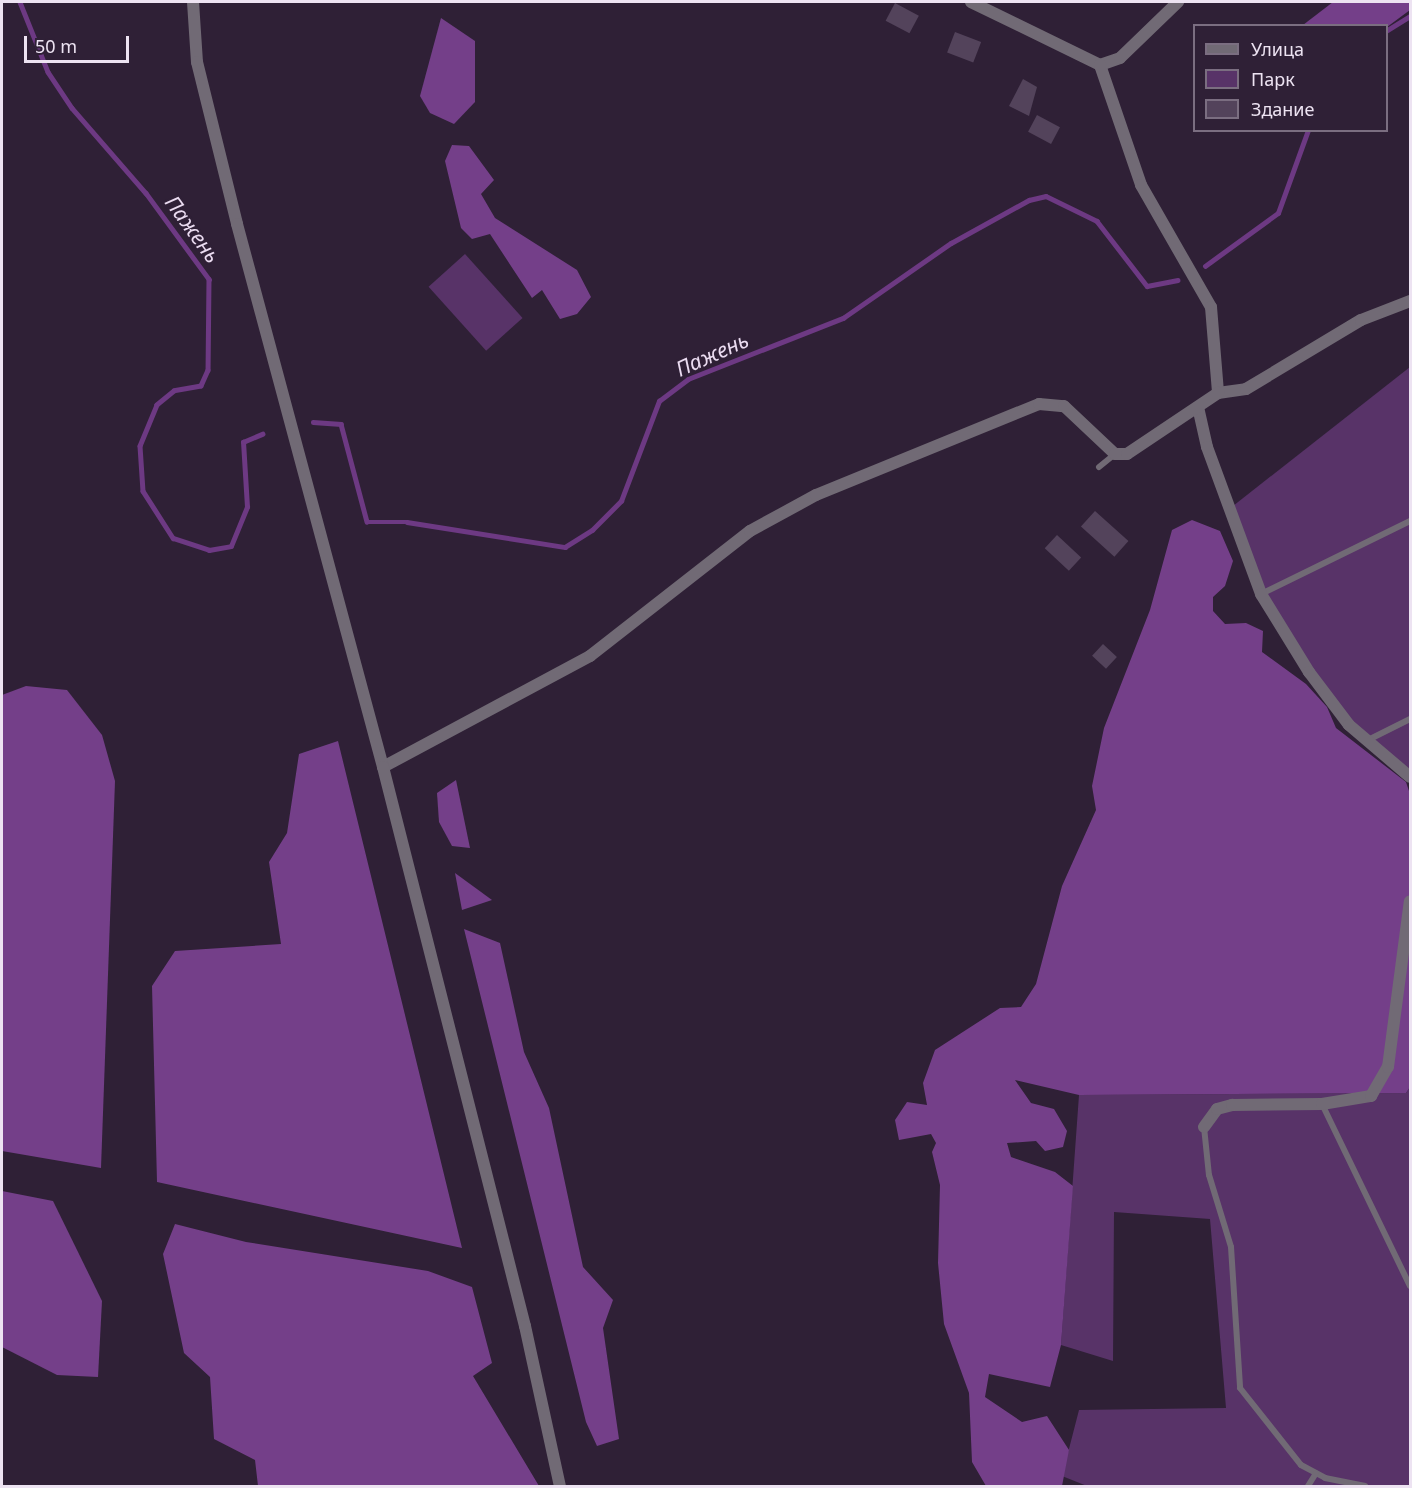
<!DOCTYPE html>
<html>
<head>
<meta charset="utf-8">
<style>
  body { margin:0 }
  #map { position:relative; width:1412px; height:1488px; overflow:hidden; background:#2f2036; font-family:"Noto Sans",sans-serif }
  div>[style] { position:absolute }
  .green>* { inset:0; background:#583368; transform-origin:0 0 }
  .forest>* { inset:0; background:#743f89 }
  .stream>* { height:4.5px; margin:-2.25px; padding:0 2.25px; transform-origin:2.25px; border-radius:2.25px; background:#6d3983 }
  .building>* { inset:0; background:#53435b; transform-origin:0 0 }
  .service>* { height:6px; margin:-3px; padding:0 3px; transform-origin:3px; border-radius:3px; background:#716a75 }
  .minor>* { height:12px; margin:-6px; padding:0 6px; transform-origin:6px; border-radius:6px; background:#716a75 }
  .tertiary>* { height:12px; margin:-6px; padding:0 6px; transform-origin:6px; border-radius:6px; background:#716a75 }
  span { translate:-50% -50%; white-space:nowrap; text-align:center; line-height:1.15; -webkit-text-stroke:4.5px #2f2036; paint-order:stroke }
  .water-label { font-size:21px; color:#ebdcf1; font-style:italic }
  .frame { position:absolute; inset:0; border:3px solid #ede3f2; pointer-events:none }
  .legend { position:absolute; left:1193px; top:24px; width:195px; height:108px; box-sizing:border-box; background:#2f2036; border:2px solid #7b6e81; margin:0; padding:8px 10px; list-style:none; font-size:18px; color:#ede3f2 }
  .legend li { display:flex; align-items:center; gap:12px; height:30px }
  .legend b { width:30px; border:2px solid #7b6e81 }
  .scale { position:absolute; left:24px; top:36px; width:105px; height:27px; box-sizing:border-box; border:3px solid #ede3f2; border-top:0; padding-left:8px; font-size:18px; line-height:21px; white-space:nowrap; color:#ede3f2; -webkit-text-stroke:4px #2f2036; paint-order:stroke }
</style>
</head>
<body>
<div id="map">
  <div class="green">
    <div style="left:465px;top:254px;width:86px;height:49px;rotate:48deg"></div>
    <div style="clip-path:polygon(1410px 367px,1410px 777px,1349px 725px,1261px 594px,1233px 506px)"></div>
    <div style="clip-path:polygon(1410px 1087px,1410px 1486px,1087px 1486px,1062px 1476px,1079px 1410px,1226px 1408px,1210px 1219px,1114px 1212px,1113px 1361px,1061px 1345px,1079px 1095px,1406px 1093px)"></div>
  </div>
  <div class="forest">
    <div style="clip-path:polygon(1333px 2px,1410px 2px,1410px 10px,1387px 27px,1303px 25px)"></div>
    <div style="clip-path:polygon(441px 18px,475px 41px,475px 102px,454px 124px,430px 113px,420px 96px)"></div>
    <div style="clip-path:polygon(452px 145px,469px 146px,494px 180px,481px 194px,495px 218px,577px 270px,591px 297px,577px 314px,560px 319px,542px 290px,532px 298px,490px 234px,472px 239px,461px 228px,445px 161px)"></div>
    <div style="clip-path:polygon(1192px 520px,1220px 531px,1233px 561px,1225px 586px,1213px 597px,1213px 611px,1225px 624px,1246px 623px,1263px 631px,1262px 652px,1306px 684px,1327px 707px,1336px 728px,1406px 782px,1410px 794px,1410px 1087px,1406px 1093px,1079px 1095px,1015px 1080px,1031px 1103px,1054px 1109px,1067px 1131px,1063px 1147px,1045px 1151px,1036px 1141px,1007px 1143px,1011px 1157px,1055px 1172px,1073px 1186px,1061px 1345px,1050px 1387px,989px 1374px,985px 1397px,1022px 1422px,1047px 1416px,1069px 1450px,1062px 1486px,986px 1486px,972px 1462px,969px 1393px,944px 1324px,938px 1263px,940px 1185px,932px 1152px,936px 1143px,931px 1134px,899px 1140px,895px 1120px,907px 1102px,927px 1105px,923px 1083px,935px 1050px,1000px 1008px,1021px 1007px,1036px 984px,1062px 886px,1096px 810px,1092px 786px,1104px 728px,1150px 610px,1172px 530px)"></div>
    <div style="clip-path:polygon(26px 686px,67px 690px,102px 735px,115px 781px,101px 1168px,2px 1151px,2px 695px)"></div>
    <div style="clip-path:polygon(338px 741px,462px 1248px,157px 1182px,152px 986px,175px 951px,281px 944px,269px 862px,287px 833px,299px 754px)"></div>
    <div style="clip-path:polygon(456px 780px,470px 848px,452px 846px,439px 822px,437px 793px)"></div>
    <div style="clip-path:polygon(455px 873px,492px 900px,462px 910px)"></div>
    <div style="clip-path:polygon(464px 929px,500px 943px,524px 1052px,549px 1108px,583px 1267px,613px 1300px,603px 1328px,619px 1439px,597px 1446px,586px 1422px)"></div>
    <div style="clip-path:polygon(2px 1191px,53px 1201px,102px 1301px,98px 1377px,57px 1375px,2px 1347px)"></div>
    <div style="clip-path:polygon(175px 1224px,246px 1242px,428px 1271px,472px 1287px,492px 1363px,473px 1376px,539px 1486px,258px 1486px,255px 1460px,214px 1439px,210px 1377px,184px 1353px,163px 1254px)"></div>
  </div>
  <div class="stream">
    <div style="left:20px;top:2px;width:75px;rotate:68.2deg"></div>
    <div style="left:48px;top:72px;width:43px;rotate:56.3deg"></div>
    <div style="left:72px;top:108px;width:113px;rotate:49deg"></div>
    <div style="left:146px;top:193px;width:107px;rotate:53.8deg"></div>
    <div style="left:209px;top:279px;width:91px;rotate:90.6deg"></div>
    <div style="left:208px;top:370px;width:17px;rotate:114deg"></div>
    <div style="left:201px;top:386px;width:27px;rotate:170deg"></div>
    <div style="left:174px;top:391px;width:22px;rotate:141deg"></div>
    <div style="left:157px;top:405px;width:44px;rotate:112.5deg"></div>
    <div style="left:140px;top:446px;width:45px;rotate:86.2deg"></div>
    <div style="left:143px;top:491px;width:56px;rotate:57.4deg"></div>
    <div style="left:173px;top:538px;width:38px;rotate:18deg"></div>
    <div style="left:209px;top:550px;width:22px;rotate:-10deg"></div>
    <div style="left:231px;top:546px;width:42px;rotate:-67.7deg"></div>
    <div style="left:247px;top:507px;width:65px;rotate:-93.5deg"></div>
    <div style="left:243px;top:442px;width:21px;rotate:-23deg"></div>
    <div style="left:1386px;top:31px;width:28px;rotate:-32deg"></div>
    <div style="left:1205px;top:266px;width:90px;rotate:-36deg"></div>
    <div style="left:1278px;top:213px;width:88px;rotate:-70.1deg"></div>
    <div style="left:313px;top:422px;width:28px;rotate:4deg"></div>
    <div style="left:341px;top:424px;width:101px;rotate:75.1deg"></div>
    <div style="left:367px;top:522px;width:40px"></div>
    <div style="left:407px;top:522px;width:160px;rotate:9deg"></div>
    <div style="left:565px;top:547px;width:32px;rotate:-32deg"></div>
    <div style="left:592px;top:530px;width:41px;rotate:-45deg"></div>
    <div style="left:621px;top:501px;width:107px;rotate:-69.2deg"></div>
    <div style="left:659px;top:401px;width:36px;rotate:-37deg"></div>
    <div style="left:688px;top:379px;width:167px;rotate:-21.5deg"></div>
    <div style="left:843px;top:318px;width:131px;rotate:-34.8deg"></div>
    <div style="left:951px;top:243px;width:89px;rotate:-28.9deg"></div>
    <div style="left:1029px;top:200px;width:17px;rotate:-13deg"></div>
    <div style="left:1046px;top:196px;width:57px;rotate:26.1deg"></div>
    <div style="left:1097px;top:221px;width:82px;rotate:52.4deg"></div>
    <div style="left:1147px;top:286px;width:31px;rotate:-11deg"></div>
  </div>
  <div class="building">
    <div style="left:895px;top:3px;width:27px;height:20px;rotate:28deg"></div>
    <div style="left:955px;top:32px;width:28px;height:22px;rotate:21deg"></div>
    <div style="clip-path:polygon(1023px 79px,1037px 87px,1029px 116px,1009px 106px)"></div>
    <div style="left:1037px;top:115px;width:26px;height:19px;rotate:28deg"></div>
    <div style="left:1095px;top:511px;width:45px;height:21px;rotate:42deg"></div>
    <div style="left:1057px;top:535px;width:33px;height:18px;rotate:43deg"></div>
    <div style="left:1103px;top:644px;width:19px;height:16px;rotate:43deg"></div>
  </div>
  <div class="service">
    <div style="left:1099px;top:467px;width:21px;rotate:-39deg"></div>
    <div style="left:1261px;top:594px;width:166px;rotate:-26.1deg"></div>
    <div style="left:1368px;top:740px;width:47px;rotate:-26.6deg"></div>
    <div style="left:1322px;top:1104px;width:202px;rotate:64.2deg"></div>
    <div style="left:1204px;top:1127px;width:48px;rotate:84.1deg"></div>
    <div style="left:1209px;top:1175px;width:75px;rotate:73deg"></div>
    <div style="left:1231px;top:1247px;width:141px;rotate:86.3deg"></div>
    <div style="left:1240px;top:1388px;width:98px;rotate:51.6deg"></div>
    <div style="left:1301px;top:1465px;width:27px;rotate:28deg"></div>
    <div style="left:1325px;top:1478px;width:41px;rotate:11.3deg"></div>
    <div style="left:1308px;top:1486px;width:15px;rotate:-58deg"></div>
  </div>
  <div class="minor">
    <div style="left:971px;top:2px;width:144px;rotate:26deg"></div>
    <div style="left:1100px;top:65px;width:21px;rotate:-19deg"></div>
    <div style="left:1120px;top:58px;width:81px;rotate:-44deg"></div>
    <div style="left:1100px;top:65px;width:127px;rotate:71.1deg"></div>
    <div style="left:1141px;top:185px;width:141px;rotate:60.2deg"></div>
    <div style="left:1211px;top:307px;width:86px;rotate:85.3deg"></div>
    <div style="left:1218px;top:393px;width:28px;rotate:-8deg"></div>
    <div style="left:1246px;top:389px;width:134px;rotate:-31deg"></div>
    <div style="left:1361px;top:320px;width:53px;rotate:-21.2deg"></div>
    <div style="left:1198px;top:407px;width:41px;rotate:77.3deg"></div>
    <div style="left:1207px;top:447px;width:157px;rotate:69.8deg"></div>
    <div style="left:1261px;top:594px;width:92px;rotate:58.4deg"></div>
    <div style="left:1309px;top:672px;width:66px;rotate:53deg"></div>
    <div style="left:1349px;top:725px;width:80px;rotate:40.4deg"></div>
    <div style="left:383px;top:767px;width:235px;rotate:-28.2deg"></div>
    <div style="left:590px;top:656px;width:203px;rotate:-38deg"></div>
    <div style="left:750px;top:531px;width:75px;rotate:-28.6deg"></div>
    <div style="left:816px;top:495px;width:241px;rotate:-22.2deg"></div>
    <div style="left:1039px;top:404px;width:25px;rotate:5deg"></div>
    <div style="left:1064px;top:406px;width:70px;rotate:43.3deg"></div>
    <div style="left:1115px;top:454px;width:12px"></div>
    <div style="left:1127px;top:454px;width:110px;rotate:-33.8deg"></div>
    <div style="left:1204px;top:1127px;width:22px;rotate:-54deg"></div>
    <div style="left:1217px;top:1109px;width:16px;rotate:-15deg"></div>
    <div style="left:1232px;top:1105px;width:90px;rotate:-0.6deg"></div>
    <div style="left:1322px;top:1104px;width:50px;rotate:-9.3deg"></div>
    <div style="left:1371px;top:1096px;width:34px;rotate:-60deg"></div>
    <div style="left:1388px;top:1067px;width:167px;rotate:-82.5deg"></div>
  </div>
  <div class="tertiary">
    <div style="left:193px;top:2px;width:60px;rotate:86.2deg"></div>
    <div style="left:197px;top:62px;width:167px;rotate:76.1deg"></div>
    <div style="left:237px;top:224px;width:562px;rotate:74.95deg"></div>
    <div style="left:383px;top:767px;width:577px;rotate:75.75deg"></div>
    <div style="left:525px;top:1326px;width:164px;rotate:77.7deg"></div>
  </div>
  <div class="water-label">
    <span style="left:193px;top:229px;rotate:54deg">Пажень</span>
    <span style="left:712px;top:354px;rotate:-24deg">Пажень</span>
  </div>
  <div class="frame"></div>
  <ul class="legend">
  <li><b style="height:8px;background:#716a75"></b>Улица</li>
  <li><b style="height:16px;background:#583368"></b>Парк</li>
  <li><b style="height:16px;background:#53435b"></b>Здание</li>
  </ul>
  <div class="scale">50 m</div>
</div>
</body>
</html>
